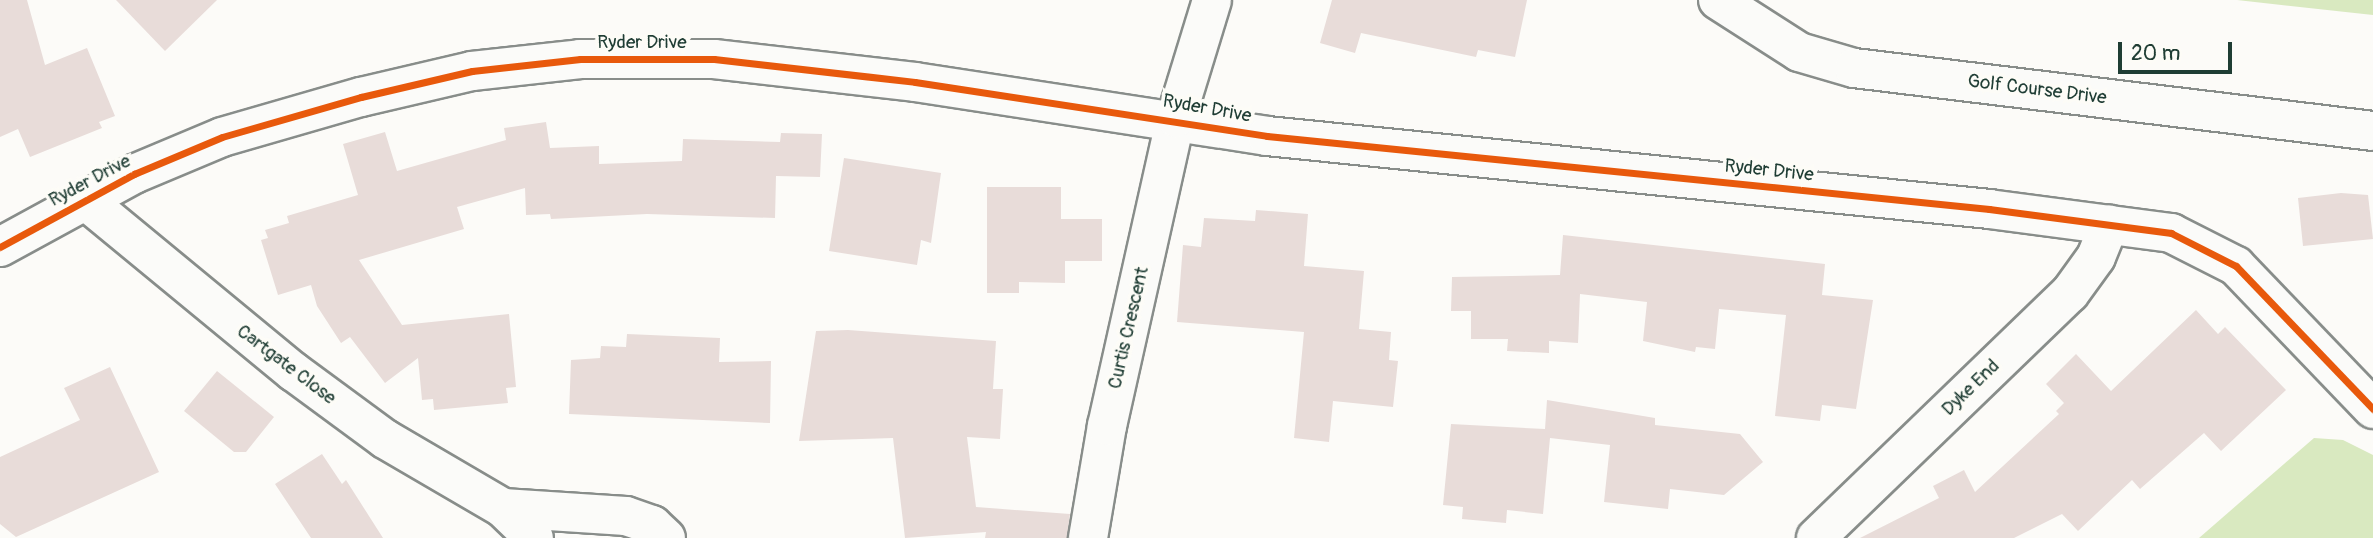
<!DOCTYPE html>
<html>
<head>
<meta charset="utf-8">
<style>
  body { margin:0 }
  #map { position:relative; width:2373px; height:538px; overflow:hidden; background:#fcfbf8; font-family:Pangolin,sans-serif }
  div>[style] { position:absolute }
  .green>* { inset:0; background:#d9e9c0 }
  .building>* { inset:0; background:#e8dcd9 }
  .roads { filter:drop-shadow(2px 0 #888d8a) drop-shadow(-2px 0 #888d8a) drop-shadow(0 2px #888d8a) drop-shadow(0 -2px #888d8a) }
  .minor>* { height:38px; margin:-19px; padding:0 19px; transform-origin:19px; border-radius:19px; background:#fbfbf9 }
  .cycleway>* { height:7px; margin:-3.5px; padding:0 3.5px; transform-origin:3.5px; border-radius:3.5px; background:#e8590c }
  span { translate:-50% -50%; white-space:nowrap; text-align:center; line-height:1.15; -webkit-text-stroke:7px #fdfcf7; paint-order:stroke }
  .street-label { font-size:19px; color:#1f3d34 }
  .scale { position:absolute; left:2118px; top:42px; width:114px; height:32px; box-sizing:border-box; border:4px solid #1f3d34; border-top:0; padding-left:9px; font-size:21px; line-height:24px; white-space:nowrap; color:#1f3d34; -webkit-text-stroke:5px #fdfcf7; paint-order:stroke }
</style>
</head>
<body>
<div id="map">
  <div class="green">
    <div style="clip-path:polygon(2237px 0,2373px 0,2373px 15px)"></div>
    <div style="clip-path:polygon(2314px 438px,2343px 440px,2373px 455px,2373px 538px,2199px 538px)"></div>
  </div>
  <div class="building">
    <div style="clip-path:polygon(0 0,27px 0,45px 65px,87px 48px,115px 116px,99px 122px,102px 128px,30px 157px,18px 129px,0 137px)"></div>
    <div style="clip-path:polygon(116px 0,217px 0,165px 51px)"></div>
    <div style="clip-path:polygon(1332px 0,1527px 0,1515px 57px,1478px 50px,1476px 57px,1361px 33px,1355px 53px,1320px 43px)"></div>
    <div style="clip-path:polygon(546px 122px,550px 148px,599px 146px,599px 164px,682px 161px,683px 139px,780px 142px,781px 133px,822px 134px,820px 177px,776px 176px,775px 218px,647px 214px,551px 219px,550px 214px,526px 215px,525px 188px,457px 207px,464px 229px,359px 260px,402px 325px,509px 314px,516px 387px,506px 388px,508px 403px,434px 410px,433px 399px,422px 400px,418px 358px,385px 383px,350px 337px,341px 343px,317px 306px,311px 285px,278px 295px,261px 240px,268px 238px,265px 230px,289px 223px,287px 216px,358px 195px,343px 144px,385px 132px,397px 171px,506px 140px,504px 128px)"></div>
    <div style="clip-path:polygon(844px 158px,941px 173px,931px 243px,921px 240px,917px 265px,829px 251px)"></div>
    <div style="clip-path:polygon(987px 187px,1061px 187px,1061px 219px,1102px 219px,1102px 261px,1065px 261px,1065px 283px,1019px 282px,1019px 293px,987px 293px)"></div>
    <div style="clip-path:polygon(2341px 193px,2368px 195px,2373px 239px,2303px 246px,2298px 198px)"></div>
    <div style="clip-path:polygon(1256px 210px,1308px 214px,1304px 266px,1364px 271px,1359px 329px,1391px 332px,1389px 360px,1398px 361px,1393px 407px,1333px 401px,1329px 442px,1294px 438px,1304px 332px,1177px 322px,1183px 245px,1201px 247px,1204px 218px,1255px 221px)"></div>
    <div style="clip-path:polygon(1563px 235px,1825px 264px,1822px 295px,1873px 300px,1856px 409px,1822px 405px,1820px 421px,1775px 416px,1786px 315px,1719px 309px,1715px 349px,1696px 347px,1695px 352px,1643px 341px,1647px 302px,1580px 294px,1578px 343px,1549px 341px,1549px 353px,1507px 351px,1508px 339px,1471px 339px,1471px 311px,1451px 311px,1452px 277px,1560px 275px)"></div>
    <div style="clip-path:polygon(2196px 310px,2218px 334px,2225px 327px,2286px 390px,2221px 451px,2204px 433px,2140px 489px,2132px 480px,2078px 531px,2062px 514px,2014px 538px,1860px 538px,1939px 498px,1933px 486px,1964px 470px,1975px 492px,2059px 414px,2056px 411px,2064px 403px,2046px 384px,2076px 354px,2111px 391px)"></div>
    <div style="clip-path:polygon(848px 330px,996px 341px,993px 389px,1003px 389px,1000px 439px,967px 437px,976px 507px,1070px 514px,1067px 538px,985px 538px,986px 532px,905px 538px,893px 438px,799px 441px,816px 331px)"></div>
    <div style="clip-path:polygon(627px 334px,720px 338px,719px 362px,771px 361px,770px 423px,569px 414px,571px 360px,600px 358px,601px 346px,626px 347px)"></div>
    <div style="clip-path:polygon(110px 367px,159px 472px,16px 537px,0 524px,0 457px,80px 420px,64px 388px)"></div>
    <div style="clip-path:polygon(217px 371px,274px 417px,246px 452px,234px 452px,184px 411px)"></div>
    <div style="clip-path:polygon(1547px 400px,1655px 418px,1655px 425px,1740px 434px,1763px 462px,1724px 495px,1670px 489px,1668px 509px,1604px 502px,1610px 445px,1550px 438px,1543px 514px,1507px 510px,1506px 523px,1462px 519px,1463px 507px,1443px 505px,1451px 424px,1545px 429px)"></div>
    <div style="clip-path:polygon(322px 454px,342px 484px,346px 480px,383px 538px,311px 538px,275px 484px)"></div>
  </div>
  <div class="roads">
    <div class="minor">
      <div style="left:1718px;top:0;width:96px;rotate:32.7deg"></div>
      <div style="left:1799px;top:52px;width:57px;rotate:16.2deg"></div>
      <div style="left:1854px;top:68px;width:523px;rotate:6.92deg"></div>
      <div style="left:85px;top:200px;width:271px;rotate:39.5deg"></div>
      <div style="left:294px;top:372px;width:113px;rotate:36.4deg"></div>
      <div style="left:385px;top:439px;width:137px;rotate:30.3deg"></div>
      <div style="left:503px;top:508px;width:43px;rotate:44.1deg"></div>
      <div style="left:0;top:247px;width:153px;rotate:-28.6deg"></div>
      <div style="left:134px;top:174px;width:95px;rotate:-22.8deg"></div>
      <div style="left:222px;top:137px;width:145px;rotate:-16.1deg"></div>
      <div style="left:361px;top:97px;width:114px;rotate:-13.2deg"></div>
      <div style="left:472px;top:71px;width:109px;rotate:-6.3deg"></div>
      <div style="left:580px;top:59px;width:134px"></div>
      <div style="left:714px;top:59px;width:202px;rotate:6.5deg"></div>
      <div style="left:915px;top:82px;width:356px;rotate:8.7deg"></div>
      <div style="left:1267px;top:136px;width:726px;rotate:5.77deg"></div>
      <div style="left:1989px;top:209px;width:184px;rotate:7.5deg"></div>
      <div style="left:2171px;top:233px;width:73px;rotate:26.9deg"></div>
      <div style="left:2236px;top:266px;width:198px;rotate:46.2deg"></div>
      <div style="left:503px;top:508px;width:123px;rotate:3.7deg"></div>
      <div style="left:626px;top:516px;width:28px;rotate:19deg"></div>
      <div style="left:652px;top:525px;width:19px;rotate:43deg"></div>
      <div style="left:1088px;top:538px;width:114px;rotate:-80.4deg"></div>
      <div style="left:1107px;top:426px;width:316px;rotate:-77.4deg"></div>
      <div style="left:1176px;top:118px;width:123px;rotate:-73deg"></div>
      <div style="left:1816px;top:538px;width:353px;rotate:-44deg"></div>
      <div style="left:2070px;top:293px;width:44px;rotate:-54.2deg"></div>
      <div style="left:2096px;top:257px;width:35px;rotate:-68deg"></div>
    </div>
  </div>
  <div class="cycleway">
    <div style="left:0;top:247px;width:153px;rotate:-28.6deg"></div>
    <div style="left:134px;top:174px;width:95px;rotate:-22.8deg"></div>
    <div style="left:222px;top:137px;width:145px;rotate:-16.1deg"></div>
    <div style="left:361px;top:97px;width:114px;rotate:-13.2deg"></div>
    <div style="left:472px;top:71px;width:109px;rotate:-6.3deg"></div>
    <div style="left:580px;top:59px;width:134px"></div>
    <div style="left:714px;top:59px;width:202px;rotate:6.5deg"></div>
    <div style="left:915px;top:82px;width:356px;rotate:8.7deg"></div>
    <div style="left:1267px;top:136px;width:726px;rotate:5.77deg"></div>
    <div style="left:1989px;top:209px;width:184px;rotate:7.5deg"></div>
    <div style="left:2171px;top:233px;width:73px;rotate:26.9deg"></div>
    <div style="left:2236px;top:266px;width:198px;rotate:46.2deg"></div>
  </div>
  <div class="street-label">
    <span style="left:642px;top:43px">Ryder Drive</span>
    <span style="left:2037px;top:90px;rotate:7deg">Golf Course Drive</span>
    <span style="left:1207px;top:109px;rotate:10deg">Ryder Drive</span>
    <span style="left:1769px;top:171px;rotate:6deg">Ryder Drive</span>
    <span style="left:90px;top:181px;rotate:-28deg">Ryder Drive</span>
    <span style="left:1129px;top:328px;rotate:-77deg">Curtis Crescent</span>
    <span style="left:286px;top:365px;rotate:37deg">Cartgate Close</span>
    <span style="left:1971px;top:388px;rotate:-44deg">Dyke End</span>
  </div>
  <div class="scale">20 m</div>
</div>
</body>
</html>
